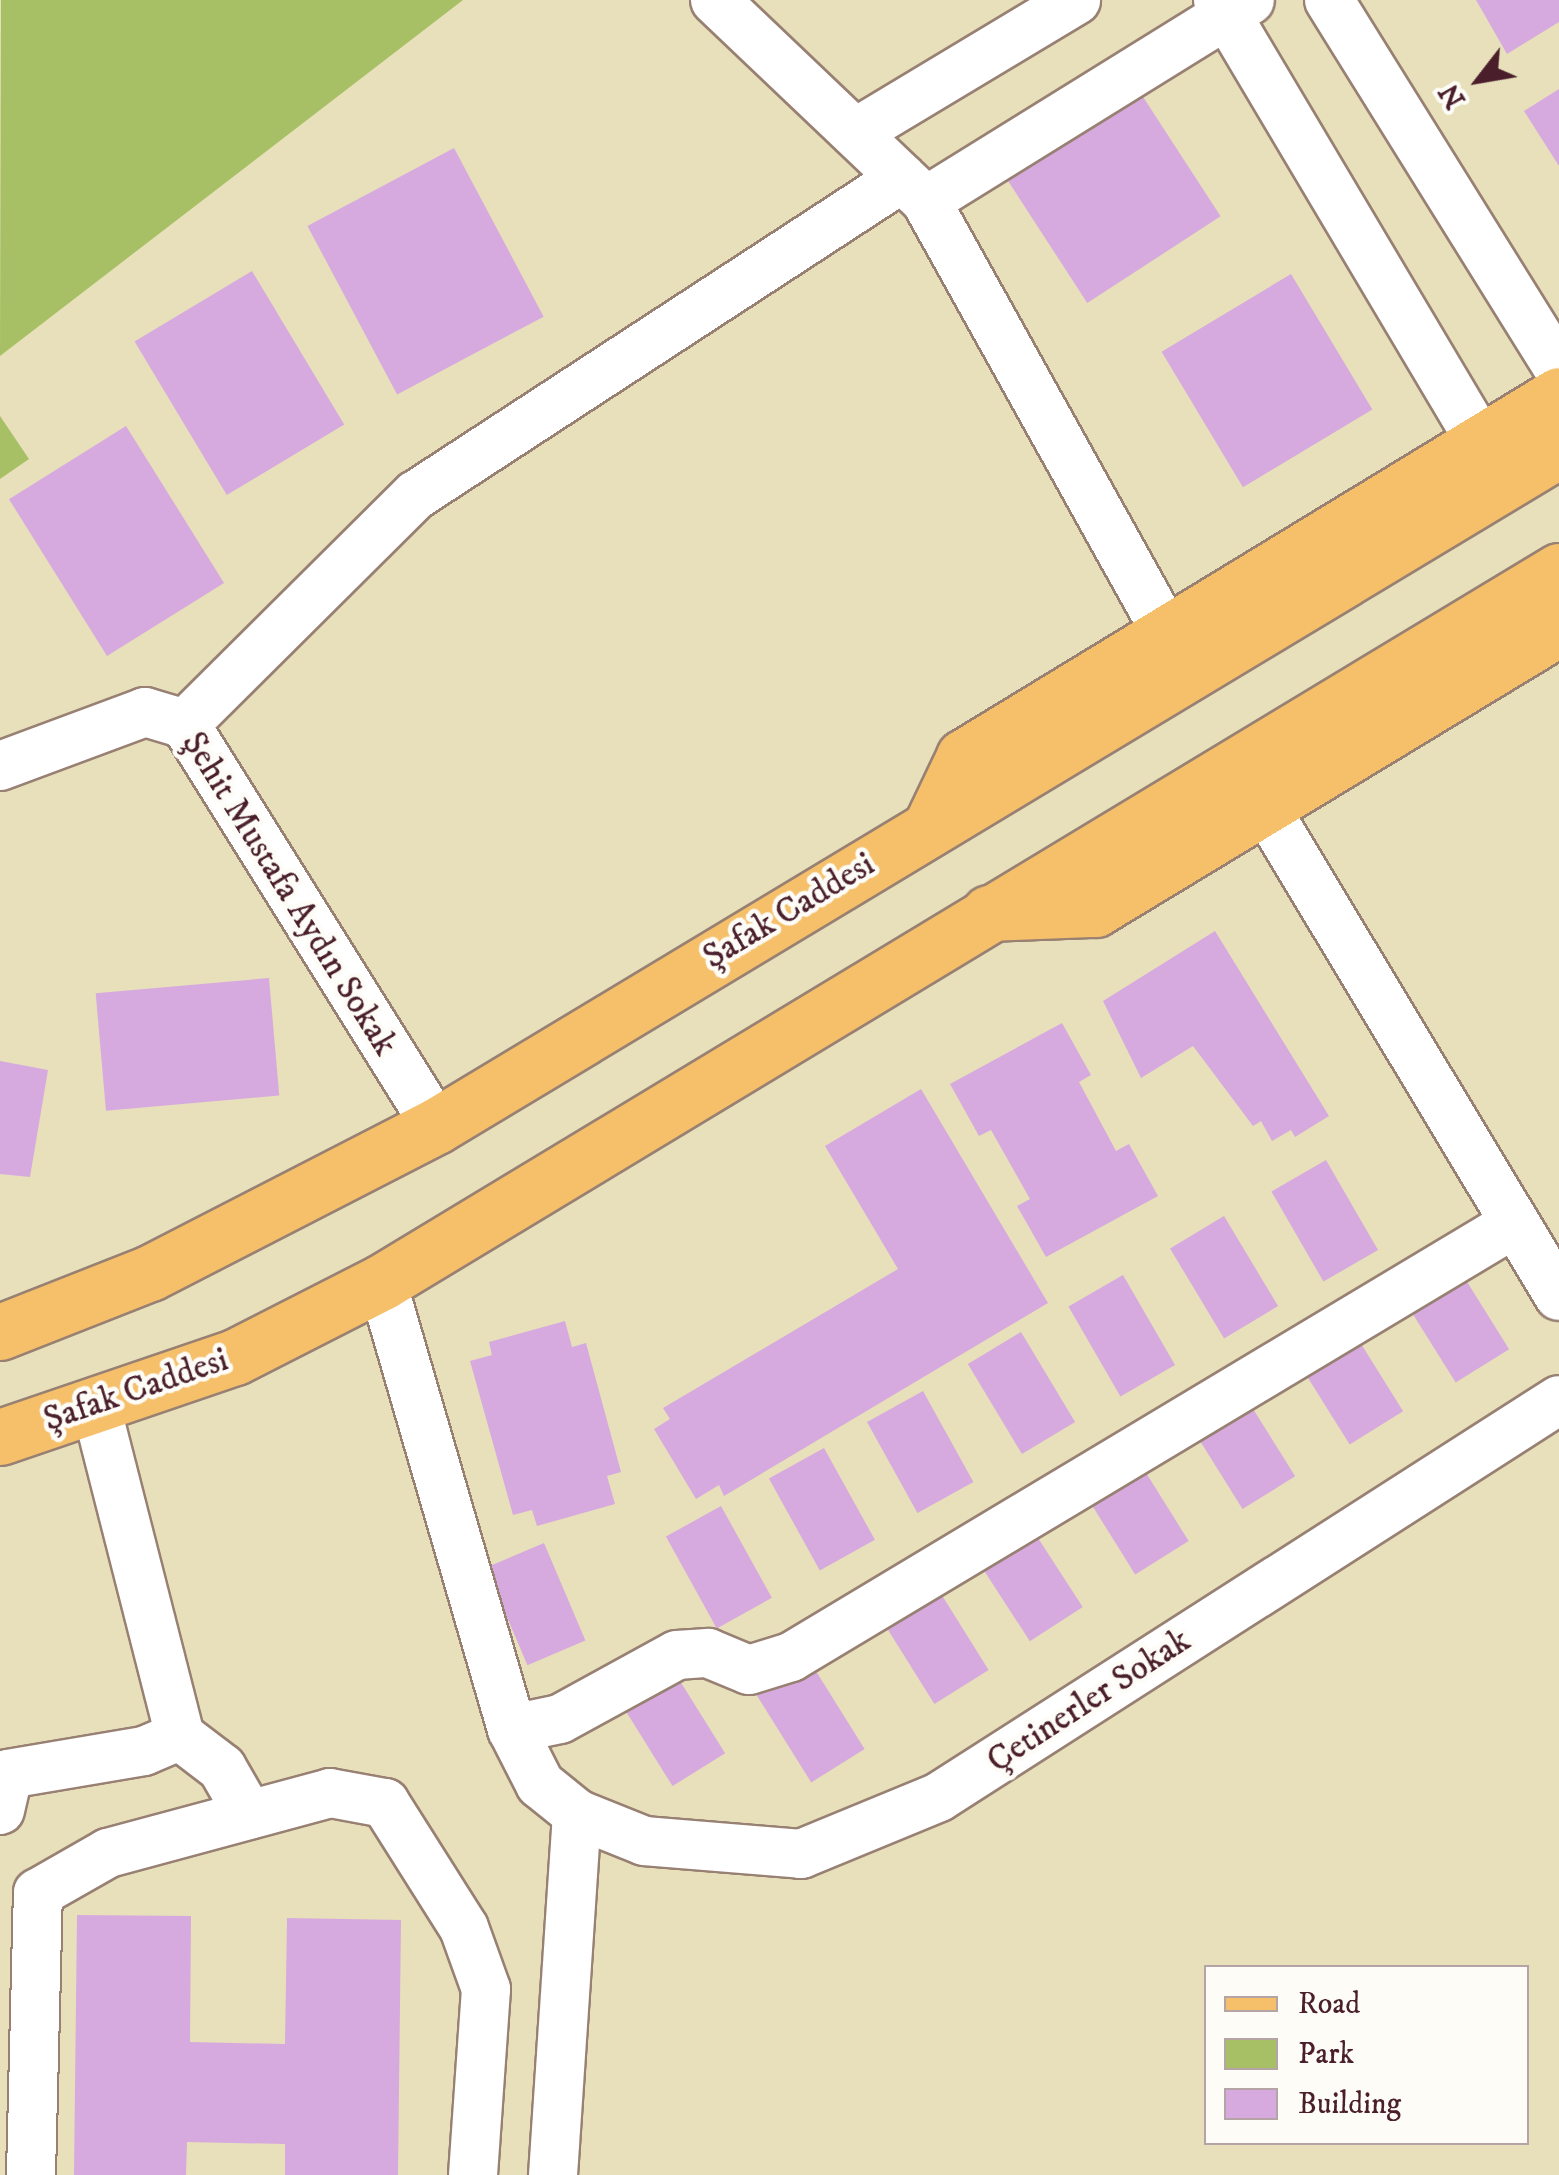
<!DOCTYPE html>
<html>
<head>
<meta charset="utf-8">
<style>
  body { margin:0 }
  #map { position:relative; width:1559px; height:2175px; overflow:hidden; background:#e7e0bb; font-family:"IM FELL DW Pica",serif }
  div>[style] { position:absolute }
  .green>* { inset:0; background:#a8c065 }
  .building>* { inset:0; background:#d6aade; transform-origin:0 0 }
  .roads { filter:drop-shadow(2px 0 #988073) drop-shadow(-2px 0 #988073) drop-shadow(0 2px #988073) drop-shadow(0 -2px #988073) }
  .minor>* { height:48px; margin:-24px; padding:0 24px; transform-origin:24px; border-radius:24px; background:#fff }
  .major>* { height:55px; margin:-27.5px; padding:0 27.5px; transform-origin:27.5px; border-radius:27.5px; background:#f6c06b }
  span { translate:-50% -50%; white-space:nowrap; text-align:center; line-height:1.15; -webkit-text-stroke:9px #fdfcf7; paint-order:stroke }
  .street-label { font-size:35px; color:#4a1f2b }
  .legend { position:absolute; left:1204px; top:1965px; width:325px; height:180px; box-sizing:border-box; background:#fdfcf7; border:2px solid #b5a4a5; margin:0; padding:12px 18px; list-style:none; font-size:30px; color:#4a1f2b }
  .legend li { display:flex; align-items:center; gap:20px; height:50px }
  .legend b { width:50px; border:2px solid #b5a4a5 }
  .north { position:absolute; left:1429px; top:30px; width:100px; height:100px; -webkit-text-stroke:8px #fdfcf7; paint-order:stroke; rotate:239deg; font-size:28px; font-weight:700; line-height:40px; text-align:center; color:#4a1f2b }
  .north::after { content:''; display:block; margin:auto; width:35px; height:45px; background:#4a1f2b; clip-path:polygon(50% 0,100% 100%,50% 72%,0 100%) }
</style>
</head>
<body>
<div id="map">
  <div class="green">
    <div style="clip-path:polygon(1px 0,463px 0,0 356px)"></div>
    <div style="clip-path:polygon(0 416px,29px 459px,0 479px)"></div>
  </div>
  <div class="building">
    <div style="clip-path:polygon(1476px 0,1559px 0,1559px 22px,1507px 54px)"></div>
    <div style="left:1134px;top:83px;width:159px;height:159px;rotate:57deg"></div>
    <div style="clip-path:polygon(1559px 89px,1559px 166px,1524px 111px)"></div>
    <div style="left:454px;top:148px;width:191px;height:166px;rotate:62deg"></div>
    <div style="left:252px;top:271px;width:179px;height:137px;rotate:59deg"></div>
    <div style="left:1291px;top:274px;width:158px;height:151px;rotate:59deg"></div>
    <div style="left:126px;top:426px;width:185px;height:138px;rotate:58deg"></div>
    <div style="clip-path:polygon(1215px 931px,1329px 1116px,1295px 1137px,1291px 1130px,1272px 1141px,1261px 1121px,1253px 1126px,1193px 1046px,1141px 1078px,1103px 1001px)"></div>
    <div style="left:269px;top:978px;width:118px;height:174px;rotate:85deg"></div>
    <div style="clip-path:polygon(1062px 1023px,1091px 1075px,1079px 1082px,1116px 1151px,1129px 1144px,1158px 1196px,1046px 1257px,1017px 1206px,1030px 1199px,991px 1130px,979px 1136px,950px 1084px)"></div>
    <div style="clip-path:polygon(0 1061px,48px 1070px,30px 1177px,0 1174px)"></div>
    <div style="clip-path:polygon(921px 1089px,1048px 1303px,724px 1496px,719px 1485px,696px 1499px,654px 1429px,670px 1419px,663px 1408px,898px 1269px,825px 1146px)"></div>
    <div style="left:1326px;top:1160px;width:104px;height:63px;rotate:60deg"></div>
    <div style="left:1224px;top:1216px;width:105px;height:63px;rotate:59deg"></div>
    <div style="left:1454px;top:1261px;width:104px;height:63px;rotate:58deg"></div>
    <div style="left:1123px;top:1275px;width:104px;height:63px;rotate:60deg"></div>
    <div style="clip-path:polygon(565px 1321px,572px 1347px,586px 1343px,621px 1472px,607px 1476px,615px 1504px,537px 1526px,532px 1510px,513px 1515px,470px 1361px,492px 1355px,489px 1342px)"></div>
    <div style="left:1348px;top:1323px;width:104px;height:63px;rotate:58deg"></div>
    <div style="left:1021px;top:1332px;width:105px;height:62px;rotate:59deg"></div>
    <div style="left:1240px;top:1388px;width:104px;height:62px;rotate:58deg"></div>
    <div style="left:923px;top:1391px;width:104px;height:64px;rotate:61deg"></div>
    <div style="left:824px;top:1448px;width:105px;height:63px;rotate:61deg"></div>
    <div style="left:1133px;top:1452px;width:105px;height:63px;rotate:58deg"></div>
    <div style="left:721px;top:1506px;width:105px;height:63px;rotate:61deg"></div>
    <div style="left:1025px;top:1518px;width:106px;height:63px;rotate:57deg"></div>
    <div style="left:544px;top:1543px;width:106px;height:63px;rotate:67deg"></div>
    <div style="left:933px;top:1581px;width:105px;height:64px;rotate:58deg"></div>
    <div style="left:809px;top:1660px;width:105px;height:63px;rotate:58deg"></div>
    <div style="left:670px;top:1665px;width:104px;height:62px;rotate:58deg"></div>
    <div style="clip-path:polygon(77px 1915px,191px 1916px,190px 2042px,285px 2044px,287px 1918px,401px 1920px,398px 2175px,285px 2175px,285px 2144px,187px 2142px,186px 2175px,74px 2175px)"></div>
  </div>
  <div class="roads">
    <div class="minor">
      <div style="left:715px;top:0;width:291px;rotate:43.6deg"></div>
      <div style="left:926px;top:201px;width:489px;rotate:60.9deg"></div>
      <div style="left:1218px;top:0;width:513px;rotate:59.29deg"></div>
      <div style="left:1329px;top:0;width:436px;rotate:58.1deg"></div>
      <div style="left:855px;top:133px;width:258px;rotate:-31deg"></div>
      <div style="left:926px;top:201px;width:381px;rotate:-31.8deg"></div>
      <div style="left:185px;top:724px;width:325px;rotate:-44.8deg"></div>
      <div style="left:416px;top:495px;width:580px;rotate:-33.11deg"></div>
      <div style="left:0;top:766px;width:155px;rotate:-20.4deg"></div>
      <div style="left:145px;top:712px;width:42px;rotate:16.7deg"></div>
      <div style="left:185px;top:724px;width:474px;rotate:58deg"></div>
      <div style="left:1263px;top:804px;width:574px;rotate:58.97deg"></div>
      <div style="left:382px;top:1282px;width:466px;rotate:73.8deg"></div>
      <div style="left:512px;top:1729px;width:62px;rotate:63deg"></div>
      <div style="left:540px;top:1784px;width:48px;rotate:39deg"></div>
      <div style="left:577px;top:1814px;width:72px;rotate:21.9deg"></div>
      <div style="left:644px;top:1841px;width:158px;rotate:4.7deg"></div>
      <div style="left:801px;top:1854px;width:149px;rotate:-22.4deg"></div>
      <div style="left:939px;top:1797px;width:736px;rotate:-32.63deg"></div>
      <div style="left:512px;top:1729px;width:49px;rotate:-11.8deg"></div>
      <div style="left:560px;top:1719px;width:133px;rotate:-28.7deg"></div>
      <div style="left:677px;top:1655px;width:31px;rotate:-4deg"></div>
      <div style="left:708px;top:1653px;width:44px;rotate:22.5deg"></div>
      <div style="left:749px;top:1670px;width:44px;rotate:-17.2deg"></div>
      <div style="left:791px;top:1657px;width:844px;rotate:-30.94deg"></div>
      <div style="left:180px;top:1736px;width:53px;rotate:37.3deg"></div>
      <div style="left:222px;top:1768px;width:54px;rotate:60.1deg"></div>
      <div style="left:0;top:1810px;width:37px;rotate:-77deg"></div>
      <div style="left:8px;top:1774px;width:138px;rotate:-9.6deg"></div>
      <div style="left:144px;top:1751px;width:39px;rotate:-23deg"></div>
      <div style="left:180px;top:1736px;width:341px;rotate:-104.3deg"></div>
      <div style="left:31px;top:2175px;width:282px;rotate:-88.6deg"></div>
      <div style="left:38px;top:1893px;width:81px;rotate:-29.7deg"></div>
      <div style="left:108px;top:1853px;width:230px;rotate:-15.1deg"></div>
      <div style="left:330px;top:1793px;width:56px;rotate:10.3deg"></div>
      <div style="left:385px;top:1803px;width:148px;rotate:57.7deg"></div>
      <div style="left:464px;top:1928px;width:65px;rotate:70.2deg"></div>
      <div style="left:486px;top:1989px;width:186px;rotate:94deg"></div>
      <div style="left:553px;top:2175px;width:362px;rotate:-86.2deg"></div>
    </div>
    <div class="major">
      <div style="left:932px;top:824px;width:74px;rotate:-64.5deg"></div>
      <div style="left:964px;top:757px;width:696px;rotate:-31.32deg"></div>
      <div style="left:989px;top:913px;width:106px;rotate:-2.2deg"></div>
      <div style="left:1095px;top:909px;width:542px;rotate:-31.2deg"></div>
      <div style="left:0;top:1332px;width:161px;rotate:-21.5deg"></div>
      <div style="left:150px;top:1273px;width:322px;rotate:-27.2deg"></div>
      <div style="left:436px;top:1126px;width:1311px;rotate:-31.05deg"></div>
      <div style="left:0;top:1437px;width:248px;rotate:-18.8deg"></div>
      <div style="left:235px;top:1357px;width:165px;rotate:-27deg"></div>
      <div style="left:382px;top:1282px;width:1375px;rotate:-31.14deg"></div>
    </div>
  </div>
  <div class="street-label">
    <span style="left:289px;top:894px;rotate:58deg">Şehit Mustafa Aydın Sokak</span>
    <span style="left:789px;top:911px;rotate:-31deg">Şafak Caddesi</span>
    <span style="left:136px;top:1390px;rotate:-19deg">Şafak Caddesi</span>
    <span style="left:1089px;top:1701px;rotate:-33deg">Çetinerler Sokak</span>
  </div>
  <ul class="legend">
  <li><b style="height:12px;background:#f6c06b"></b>Road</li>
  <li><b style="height:28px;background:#a8c065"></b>Park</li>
  <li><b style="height:28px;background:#d6aade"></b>Building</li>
  </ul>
  <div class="north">N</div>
</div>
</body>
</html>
